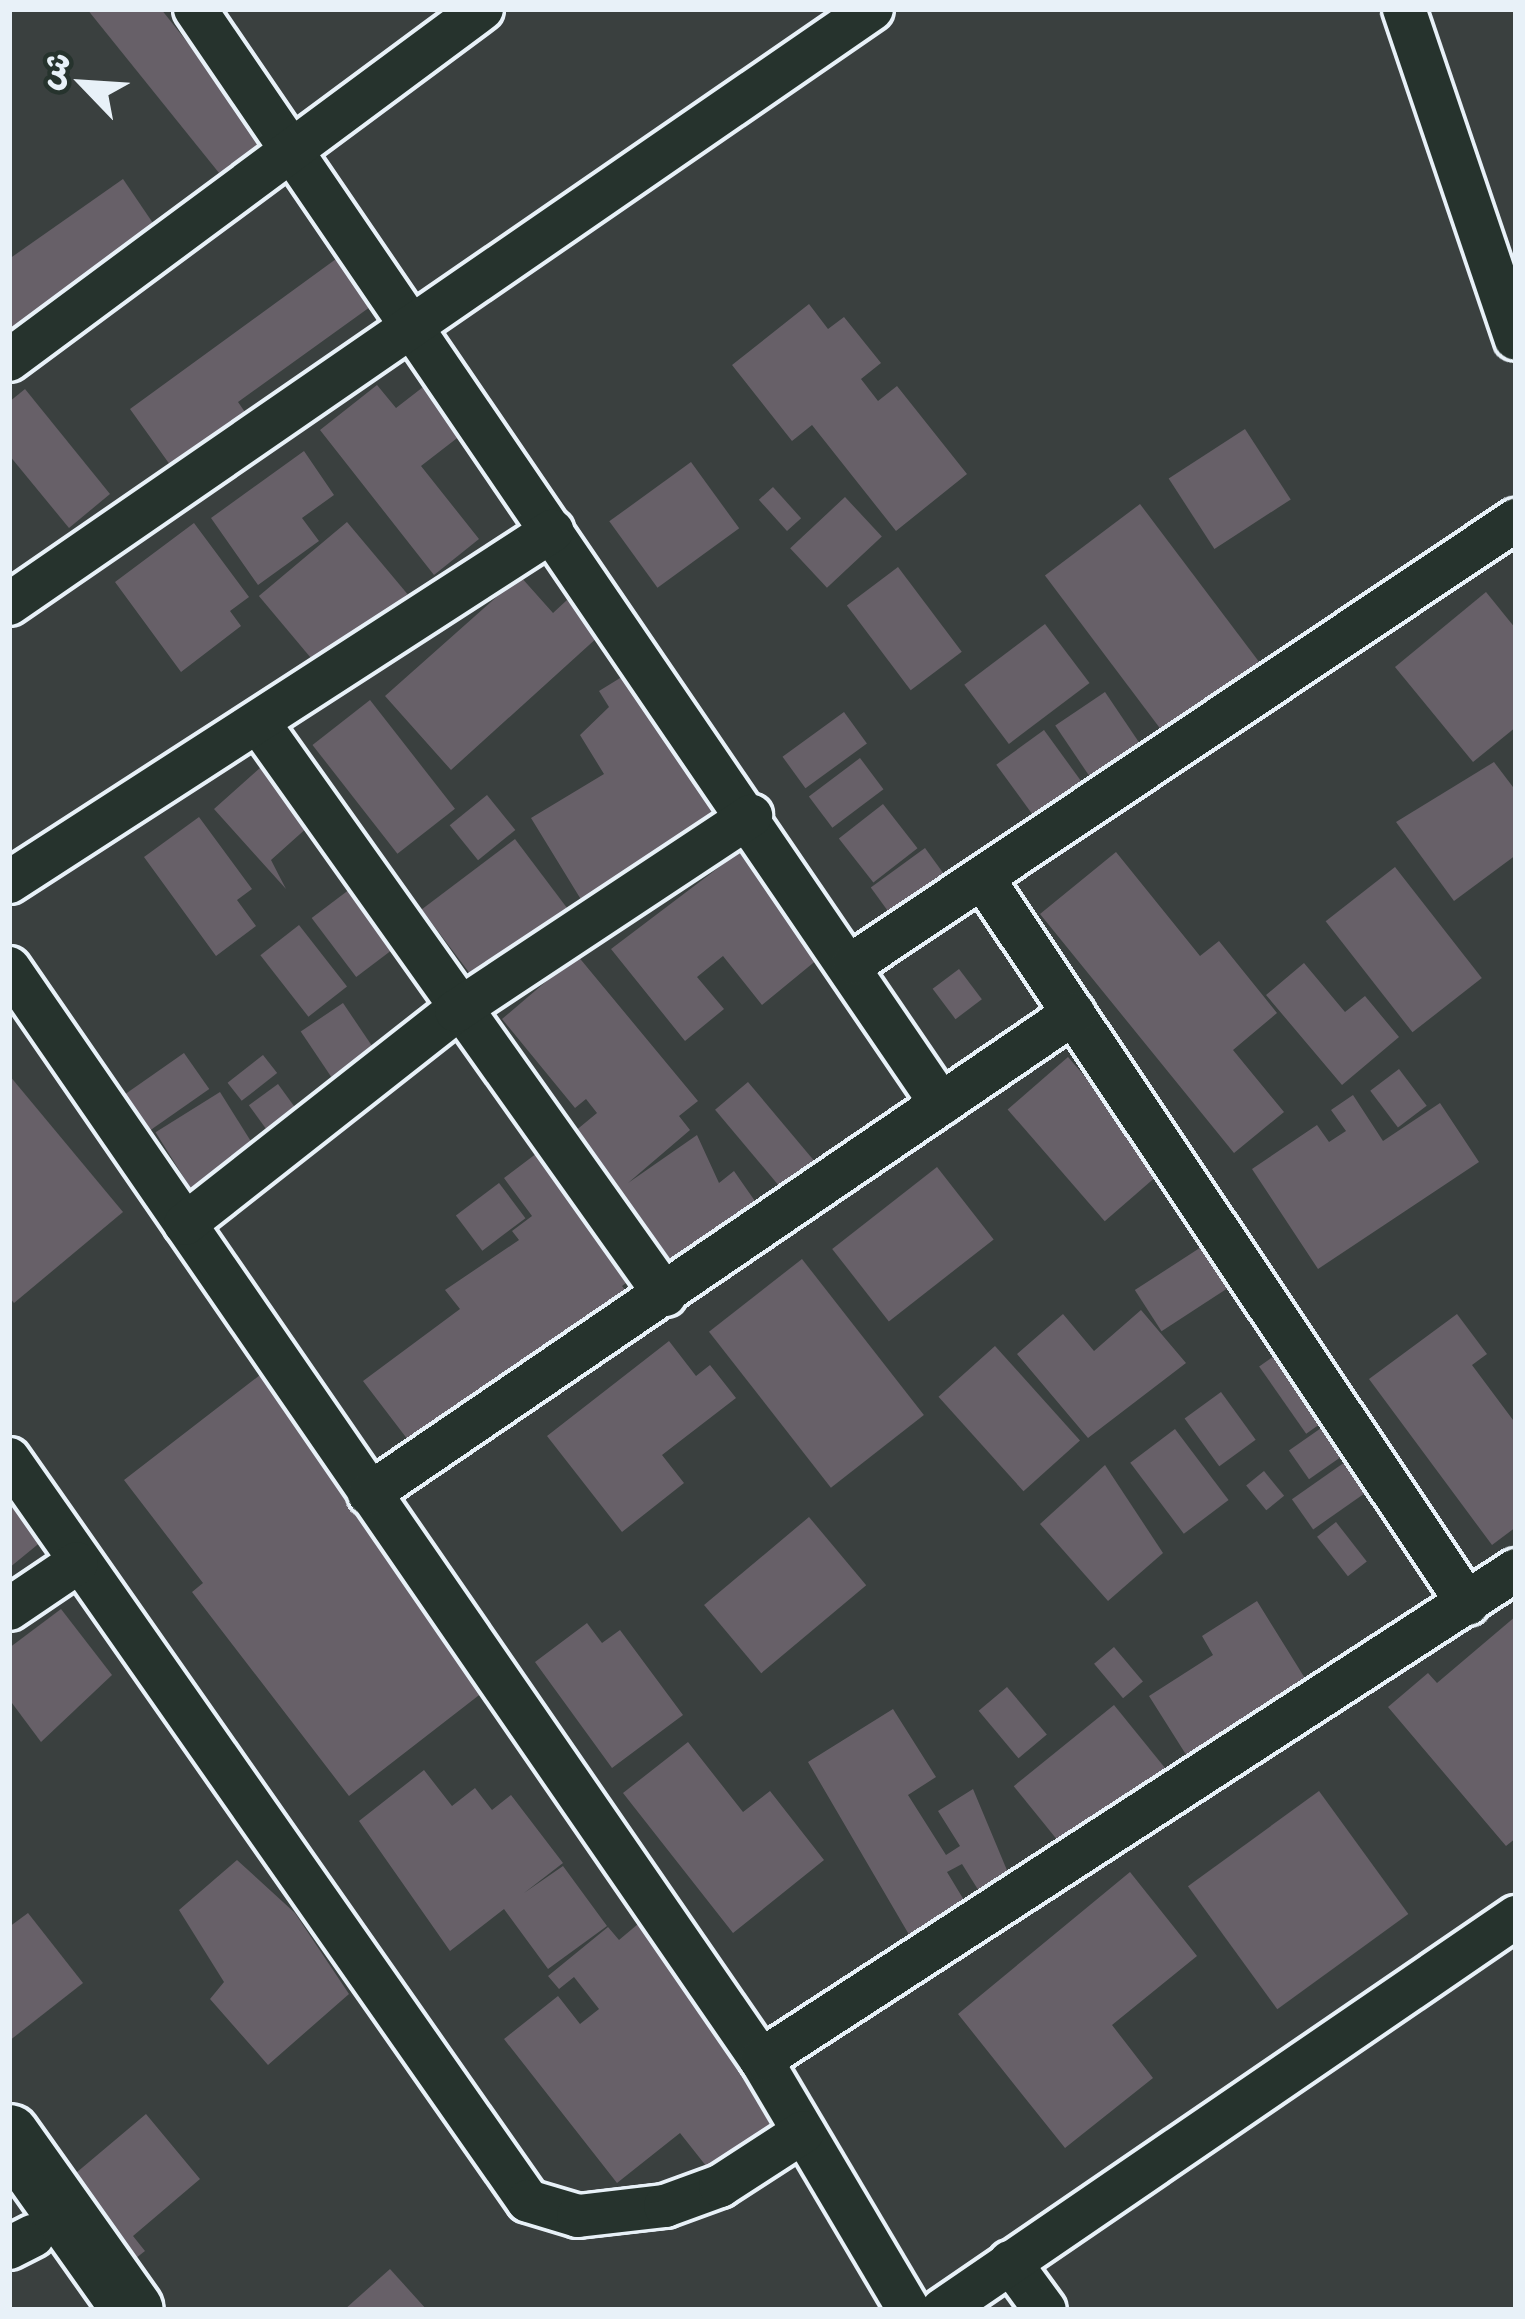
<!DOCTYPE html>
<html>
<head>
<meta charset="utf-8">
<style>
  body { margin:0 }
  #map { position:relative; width:1525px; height:2319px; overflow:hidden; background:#3a403f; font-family:"Playpen Sans","Playpen Sans Arabic",sans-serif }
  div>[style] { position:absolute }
  .building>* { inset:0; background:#676068; transform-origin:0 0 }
  .roads { filter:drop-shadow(3px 0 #e8f1f8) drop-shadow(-3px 0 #e8f1f8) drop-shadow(0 3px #e8f1f8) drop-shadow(0 -3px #e8f1f8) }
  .minor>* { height:42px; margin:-21px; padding:0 21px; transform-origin:21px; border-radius:21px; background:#26332d }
  .secondary>* { height:60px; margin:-30px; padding:0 30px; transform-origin:30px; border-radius:30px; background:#26332d }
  span { translate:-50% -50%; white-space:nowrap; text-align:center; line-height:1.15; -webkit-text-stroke:12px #26332d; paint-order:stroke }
  .frame { position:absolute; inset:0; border:12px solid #e8f1f8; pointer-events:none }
  .north { position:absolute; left:24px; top:24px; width:120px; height:120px; -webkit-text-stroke:9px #26332d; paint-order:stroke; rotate:295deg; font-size:33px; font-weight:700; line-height:48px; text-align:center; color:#e8f1f8 }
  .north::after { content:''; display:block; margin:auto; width:42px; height:54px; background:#e8f1f8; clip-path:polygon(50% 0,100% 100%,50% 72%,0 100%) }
</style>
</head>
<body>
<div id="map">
  <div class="building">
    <div style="clip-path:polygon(87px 9px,161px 9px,284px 164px,240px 199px)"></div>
    <div style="clip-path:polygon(123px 179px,159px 232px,9px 338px,9px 259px)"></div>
    <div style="clip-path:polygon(336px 259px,370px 307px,238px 402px,247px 415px,173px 469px,130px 409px)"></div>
    <div style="clip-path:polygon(809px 304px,828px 329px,844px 317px,881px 363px,861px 379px,878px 401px,897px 386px,967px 474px,896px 531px,812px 425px,792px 441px,732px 365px)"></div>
    <div style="clip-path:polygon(436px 377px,474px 425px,421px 466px,479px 539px,434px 575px,320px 430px,377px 385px,396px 408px)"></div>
    <div style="clip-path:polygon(25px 389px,110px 494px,69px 528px,9px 455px,9px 402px)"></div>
    <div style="left:1245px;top:429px;width:84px;height:91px;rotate:57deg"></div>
    <div style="clip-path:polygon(304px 451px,334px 495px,302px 518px,319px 541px,258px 585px,211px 518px)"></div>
    <div style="left:691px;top:462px;width:82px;height:101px;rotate:54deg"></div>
    <div style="left:773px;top:487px;width:42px;height:19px;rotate:48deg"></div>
    <div style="left:845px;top:497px;width:54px;height:75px;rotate:47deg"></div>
    <div style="left:1140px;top:504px;width:203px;height:119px;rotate:53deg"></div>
    <div style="left:347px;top:522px;width:94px;height:115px;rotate:50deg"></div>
    <div style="clip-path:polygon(194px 523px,249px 597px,230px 611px,241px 626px,181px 672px,115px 582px)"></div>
    <div style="left:898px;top:567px;width:106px;height:64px;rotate:53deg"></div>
    <div style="clip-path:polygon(520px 576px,553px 613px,567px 600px,599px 636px,451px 770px,385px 696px)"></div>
    <div style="clip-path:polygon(1486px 592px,1516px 629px,1516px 727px,1473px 762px,1395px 667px)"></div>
    <div style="left:1045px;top:624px;width:74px;height:101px;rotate:53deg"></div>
    <div style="clip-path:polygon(625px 675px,742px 811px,596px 924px,531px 818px,604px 774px,580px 735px,609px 707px,599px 691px)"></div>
    <div style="left:1105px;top:692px;width:83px;height:60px;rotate:56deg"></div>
    <div style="left:370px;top:700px;width:138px;height:73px;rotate:52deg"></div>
    <div style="left:844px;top:712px;width:39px;height:76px;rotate:54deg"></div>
    <div style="left:1044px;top:730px;width:87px;height:59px;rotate:54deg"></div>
    <div style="left:860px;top:758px;width:39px;height:64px;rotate:53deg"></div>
    <div style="clip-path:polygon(269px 760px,319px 817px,271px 860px,286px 889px,214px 809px)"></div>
    <div style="clip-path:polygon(1494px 762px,1516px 791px,1516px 855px,1454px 901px,1396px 822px)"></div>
    <div style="left:487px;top:795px;width:45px;height:48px;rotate:51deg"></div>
    <div style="left:883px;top:804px;width:56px;height:56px;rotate:52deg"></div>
    <div style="clip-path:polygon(199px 817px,252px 889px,237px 900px,256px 926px,216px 956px,144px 857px)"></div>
    <div style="left:515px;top:839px;width:115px;height:117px;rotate:53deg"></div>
    <div style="clip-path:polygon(751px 843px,835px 945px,762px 1005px,723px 956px,697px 977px,724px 1009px,685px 1041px,611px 949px)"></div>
    <div style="left:925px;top:848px;width:51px;height:67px;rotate:54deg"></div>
    <div style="clip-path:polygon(1116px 852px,1200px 956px,1219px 941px,1277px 1013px,1233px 1050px,1284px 1112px,1234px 1153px,1040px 914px)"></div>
    <div style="left:1395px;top:867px;width:141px;height:88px;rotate:52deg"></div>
    <div style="left:354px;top:886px;width:74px;height:53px;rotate:53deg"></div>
    <div style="left:299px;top:925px;width:78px;height:49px;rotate:52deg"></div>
    <div style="clip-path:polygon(577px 955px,698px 1101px,679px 1116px,690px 1130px,628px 1183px,697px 1135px,719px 1183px,734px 1171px,764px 1214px,680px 1272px,574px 1132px,597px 1113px,586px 1099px,575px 1108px,502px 1019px)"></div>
    <div style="clip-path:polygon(1304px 963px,1345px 1012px,1365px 996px,1399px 1037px,1342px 1085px,1266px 995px)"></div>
    <div style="left:959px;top:969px;width:38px;height:33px;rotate:53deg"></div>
    <div style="left:343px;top:1003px;width:71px;height:51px;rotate:56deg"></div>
    <div style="left:184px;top:1053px;width:44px;height:72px;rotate:55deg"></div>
    <div style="left:263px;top:1055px;width:23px;height:45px;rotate:52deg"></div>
    <div style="left:1068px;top:1057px;width:148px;height:80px;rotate:49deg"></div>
    <div style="left:1399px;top:1069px;width:46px;height:36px;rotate:53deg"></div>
    <div style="clip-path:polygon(9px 1075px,123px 1212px,14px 1303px,9px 1297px)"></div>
    <div style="left:748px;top:1082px;width:111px;height:43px;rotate:50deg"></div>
    <div style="left:278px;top:1084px;width:46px;height:36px;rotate:54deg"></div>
    <div style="left:220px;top:1092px;width:77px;height:76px;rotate:58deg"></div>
    <div style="clip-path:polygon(1353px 1095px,1383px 1141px,1440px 1103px,1479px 1162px,1318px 1269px,1252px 1169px,1317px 1125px,1329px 1142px,1346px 1131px,1331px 1110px)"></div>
    <div style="clip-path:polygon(549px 1144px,637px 1275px,622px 1286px,632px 1299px,421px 1457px,363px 1381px,460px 1309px,445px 1290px,519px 1240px,512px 1231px,532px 1216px,504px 1178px)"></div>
    <div style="left:937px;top:1167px;width:92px;height:133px;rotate:52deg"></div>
    <div style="left:499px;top:1183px;width:44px;height:54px;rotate:53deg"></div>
    <div style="left:1212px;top:1240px;width:49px;height:92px;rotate:57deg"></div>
    <div style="left:802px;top:1259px;width:198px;height:118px;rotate:52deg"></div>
    <div style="clip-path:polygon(1141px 1310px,1186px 1363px,1088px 1438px,1017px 1354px,1063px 1314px,1094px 1351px)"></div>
    <div style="clip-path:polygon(1457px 1314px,1487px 1354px,1472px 1365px,1516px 1424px,1516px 1527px,1492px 1545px,1369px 1379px)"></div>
    <div style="clip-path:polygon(669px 1341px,696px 1376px,710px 1365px,736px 1398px,662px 1455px,684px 1483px,622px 1532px,547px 1436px)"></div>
    <div style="left:995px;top:1346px;width:127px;height:76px;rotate:48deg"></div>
    <div style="left:1287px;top:1347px;width:82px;height:34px;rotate:55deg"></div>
    <div style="clip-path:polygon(260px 1375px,496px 1682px,349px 1796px,192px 1592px,203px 1583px,124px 1480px)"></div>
    <div style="left:1221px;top:1392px;width:59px;height:45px;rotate:54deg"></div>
    <div style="left:1334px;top:1419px;width:35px;height:55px;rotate:55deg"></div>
    <div style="left:1175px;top:1429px;width:89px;height:56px;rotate:53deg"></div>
    <div style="left:1355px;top:1455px;width:37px;height:77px;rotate:55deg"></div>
    <div style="clip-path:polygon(1105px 1465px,1163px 1553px,1108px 1601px,1040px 1524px)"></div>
    <div style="left:1264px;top:1471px;width:32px;height:23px;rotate:51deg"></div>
    <div style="clip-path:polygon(9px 1501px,42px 1541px,9px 1568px)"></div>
    <div style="left:809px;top:1517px;width:89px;height:137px;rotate:50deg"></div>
    <div style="left:1336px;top:1522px;width:50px;height:24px;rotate:52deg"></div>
    <div style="clip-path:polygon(1257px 1601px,1316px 1696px,1197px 1772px,1149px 1696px,1213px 1655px,1202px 1636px)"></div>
    <div style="clip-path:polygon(61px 1609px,112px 1675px,41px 1742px,9px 1699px,9px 1648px)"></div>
    <div style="clip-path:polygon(1516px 1616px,1516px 1838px,1506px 1846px,1388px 1707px,1428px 1673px,1437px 1683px)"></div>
    <div style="clip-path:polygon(587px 1623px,602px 1643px,620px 1630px,683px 1715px,612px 1768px,535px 1662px)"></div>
    <div style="left:1114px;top:1647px;width:45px;height:26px;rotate:50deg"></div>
    <div style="left:1007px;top:1687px;width:62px;height:37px;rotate:50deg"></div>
    <div style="left:1114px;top:1705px;width:85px;height:129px;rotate:51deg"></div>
    <div style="clip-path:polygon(893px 1709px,936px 1777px,908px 1795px,946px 1855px,960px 1846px,938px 1811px,973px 1789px,1014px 1887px,987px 1904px,962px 1864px,947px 1872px,973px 1915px,918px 1950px,808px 1762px)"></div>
    <div style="clip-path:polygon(688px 1742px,743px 1812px,770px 1791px,824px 1860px,733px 1933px,623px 1793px)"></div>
    <div style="clip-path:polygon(424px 1770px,452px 1806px,475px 1788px,492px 1810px,511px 1795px,563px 1863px,524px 1893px,563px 1866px,607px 1926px,548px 1969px,504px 1909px,450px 1951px,359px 1821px)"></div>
    <div style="left:1319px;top:1791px;width:152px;height:162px;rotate:54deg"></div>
    <div style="clip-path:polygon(237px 1860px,295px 1913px,349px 1994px,268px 2065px,210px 1999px,224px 1982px,179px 1910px)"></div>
    <div style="clip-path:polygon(1130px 1872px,1197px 1956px,1112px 2025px,1153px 2078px,1065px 2148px,958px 2014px)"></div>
    <div style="clip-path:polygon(28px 1913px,83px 1983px,9px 2041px,9px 1927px)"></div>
    <div style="clip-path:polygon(638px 1924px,793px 2121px,718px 2181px,680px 2133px,617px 2183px,504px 2039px,558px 1996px,580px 2024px,599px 2009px,574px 1977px,559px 1989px,548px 1976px,608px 1927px,619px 1940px)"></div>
    <div style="clip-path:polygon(146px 2114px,200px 2179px,133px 2236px,145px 2251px,136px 2258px,70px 2178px)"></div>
    <div style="clip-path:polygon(390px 2269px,427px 2310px,344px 2310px)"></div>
  </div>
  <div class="roads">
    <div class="minor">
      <div style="left:195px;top:9px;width:1325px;rotate:55.73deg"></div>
      <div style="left:1404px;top:9px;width:348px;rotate:71.3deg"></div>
      <div style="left:9px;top:360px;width:589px;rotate:-36.58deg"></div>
      <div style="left:9px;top:604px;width:1048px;rotate:-34.58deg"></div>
      <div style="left:258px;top:722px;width:703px;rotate:54.61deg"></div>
      <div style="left:9px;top:882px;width:647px;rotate:-32.88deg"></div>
      <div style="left:986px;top:883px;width:867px;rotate:56.24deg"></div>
      <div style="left:854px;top:963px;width:797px;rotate:-33.79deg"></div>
      <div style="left:9px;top:968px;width:1326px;rotate:55.45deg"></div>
      <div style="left:761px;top:2060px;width:291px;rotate:59.4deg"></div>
      <div style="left:185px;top:1224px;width:345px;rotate:-38.2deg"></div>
      <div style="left:456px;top:1011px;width:354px;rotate:-33.5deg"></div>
      <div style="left:9px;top:1459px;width:905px;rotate:55.03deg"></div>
      <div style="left:528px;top:2201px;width:52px;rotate:16.7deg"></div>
      <div style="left:578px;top:2216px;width:88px;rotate:-6.6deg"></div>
      <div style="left:665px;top:2206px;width:59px;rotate:-20deg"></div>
      <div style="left:720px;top:2186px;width:99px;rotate:-33deg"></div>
      <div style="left:369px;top:1494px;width:853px;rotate:-34.3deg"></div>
      <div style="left:9px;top:1609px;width:82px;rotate:-34.1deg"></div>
      <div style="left:761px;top:2060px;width:900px;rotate:-32.98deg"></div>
      <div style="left:9px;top:2248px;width:27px;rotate:-27deg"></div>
      <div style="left:1010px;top:2262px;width:59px;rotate:53.9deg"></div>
      <div style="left:942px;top:2310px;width:696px;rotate:-34.4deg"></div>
    </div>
    <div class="secondary">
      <div style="left:9px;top:2135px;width:214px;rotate:54.7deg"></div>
    </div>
  </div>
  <div class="frame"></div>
  <div class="north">ش</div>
</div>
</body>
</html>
